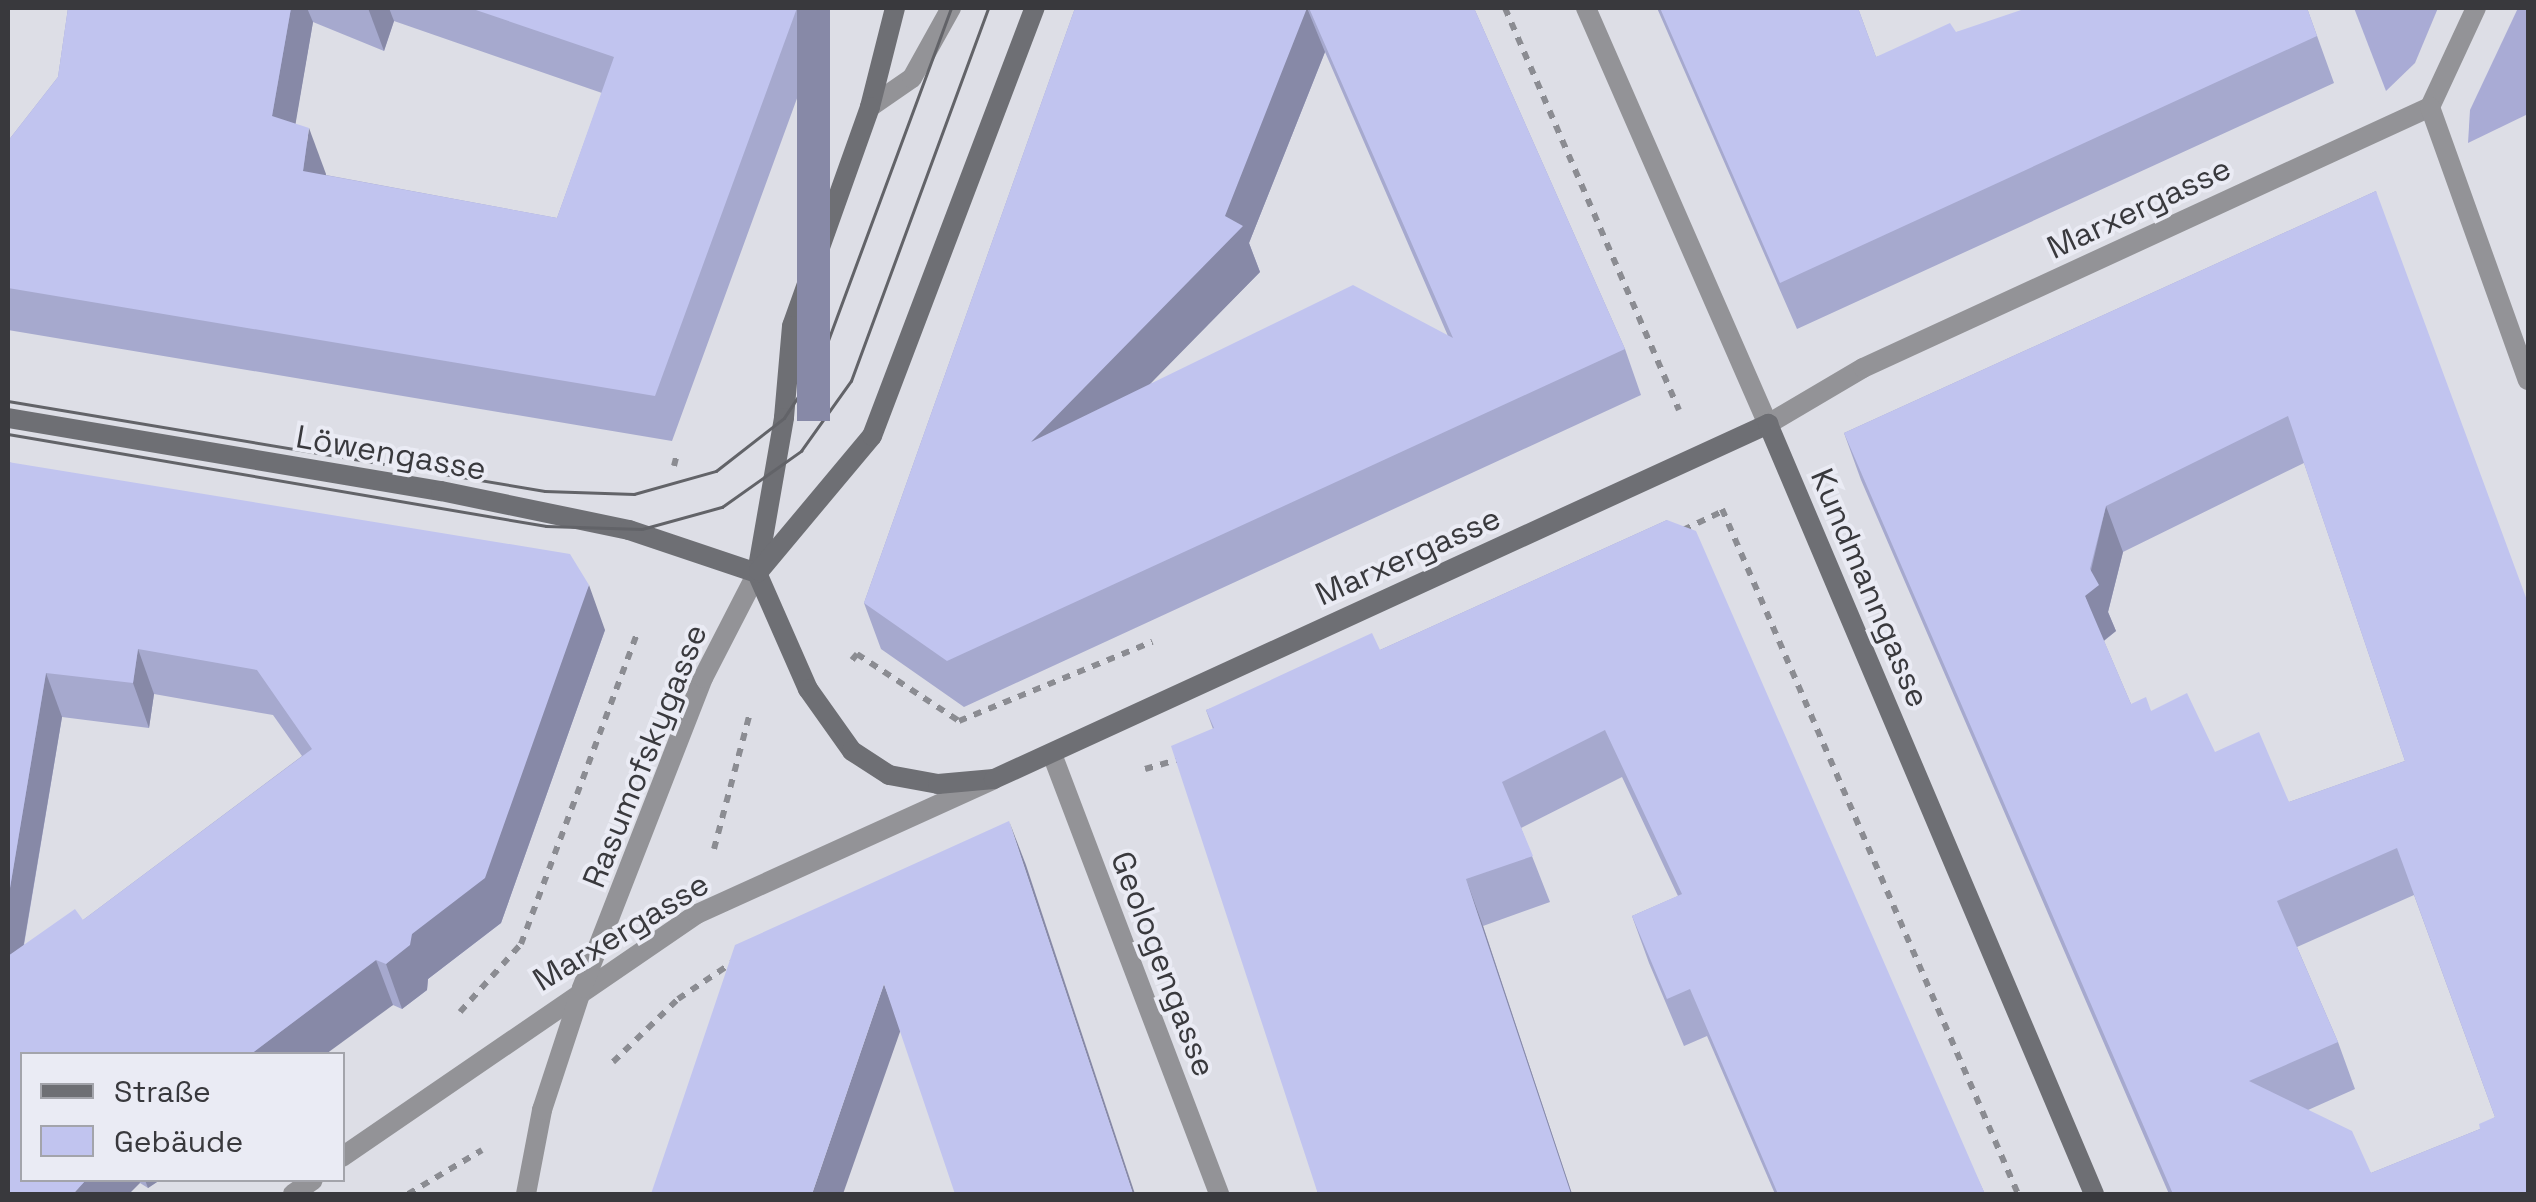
<!DOCTYPE html>
<html>
<head>
<meta charset="utf-8">
<style>
  body { margin:0 }
  #map { position:relative; width:2536px; height:1202px; overflow:hidden; background:#dddee6; font-family:"Space Grotesk",sans-serif }
  div>[style] { position:absolute }
  .green>* { inset:0; background:#a9abd5 }
  .path>* { height:6px; margin-top:-3px; transform-origin:0; background:repeating-linear-gradient(90deg,#8b8c92 0 8px,transparent 0 16px) }
  .lane>* { height:20px; margin:-10px; padding:0 10px; transform-origin:10px; border-radius:10px; background:#939397 }
  .street>* { height:20px; margin:-10px; padding:0 10px; transform-origin:10px; border-radius:10px; background:#939397 }
  .secondary>* { height:20px; margin:-10px; padding:0 10px; transform-origin:10px; border-radius:10px; background:#6e6f74 }
  .tram>* { height:2.5px; margin:-1.25px; padding:0 1.25px; transform-origin:1.25px; border-radius:1.25px; background:#626368 }
  .wall>* { inset:0; background:#a6a9ce }
  .shaded-wall>* { inset:0; background:#8789a7; transform-origin:0 0 }
  .building>* { inset:0; background:#c1c4ef }
  span { translate:-50% -50%; white-space:nowrap; text-align:center; line-height:1.15; -webkit-text-stroke:8px #eaebf4; paint-order:stroke }
  .street-label { font-size:32px; color:#39393d }
  .frame { position:absolute; inset:0; border:10px solid #39393d; pointer-events:none }
  .legend { position:absolute; left:20px; top:1052px; width:325px; height:130px; box-sizing:border-box; background:#eaebf4; border:2px solid #a3a4ab; margin:0; padding:12px 18px; list-style:none; font-size:30px; color:#39393d }
  .legend li { display:flex; align-items:center; gap:20px; height:50px }
  .legend b { width:50px; border:2px solid #a3a4ab }
</style>
</head>
<body>
<div id="map">
  <div class="green">
    <div style="clip-path:polygon(2354px 8px,2438px 8px,2415px 63px,2386px 91px)"></div>
    <div style="clip-path:polygon(2518px 8px,2528px 8px,2528px 114px,2468px 143px,2470px 110px)"></div>
  </div>
  <div class="path">
    <div style="left:1505px;top:8px;width:438px;rotate:66.6deg"></div>
    <div style="left:674px;top:466px;width:12px;rotate:-76deg"></div>
    <div style="left:1722px;top:509px;width:746px;rotate:66.63deg"></div>
    <div style="left:1683px;top:530px;width:44px;rotate:-25.4deg"></div>
    <div style="left:852px;top:660px;width:8px;rotate:-50deg"></div>
    <div style="left:857px;top:654px;width:122px;rotate:33.3deg"></div>
    <div style="left:959px;top:721px;width:209px;rotate:-22.3deg"></div>
    <div style="left:1145px;top:769px;width:37px;rotate:-16deg"></div>
    <div style="left:714px;top:849px;width:141px;rotate:-75.2deg"></div>
    <div style="left:460px;top:1012px;width:91px;rotate:-48.1deg"></div>
    <div style="left:521px;top:944px;width:332px;rotate:-69.5deg"></div>
    <div style="left:613px;top:1062px;width:91px;rotate:-44.1deg"></div>
    <div style="left:678px;top:999px;width:66px;rotate:-33.9deg"></div>
    <div style="left:408px;top:1194px;width:86px;rotate:-30.7deg"></div>
  </div>
  <div class="lane">
    <div style="left:870px;top:107px;width:51px;rotate:-34.6deg"></div>
    <div style="left:912px;top:78px;width:80px;rotate:-60.9deg"></div>
  </div>
  <div class="street">
    <div style="left:1586px;top:8px;width:454px;rotate:66.4deg"></div>
    <div style="left:1768px;top:424px;width:110px;rotate:-30.5deg"></div>
    <div style="left:1863px;top:368px;width:624px;rotate:-24.72deg"></div>
    <div style="left:2430px;top:107px;width:109px;rotate:-65.1deg"></div>
    <div style="left:2430px;top:107px;width:290px;rotate:70.3deg"></div>
    <div style="left:1052px;top:754px;width:471px;rotate:69.2deg"></div>
    <div style="left:342px;top:1157px;width:430px;rotate:-34.4deg"></div>
    <div style="left:697px;top:914px;width:324px;rotate:-24.4deg"></div>
    <div style="left:293px;top:1194px;width:24px;rotate:-35deg"></div>
    <div style="left:526px;top:1194px;width:86px;rotate:-79.2deg"></div>
    <div style="left:542px;top:1110px;width:128px;rotate:-71.8deg"></div>
    <div style="left:582px;top:988px;width:333px;rotate:-68.7deg"></div>
    <div style="left:703px;top:678px;width:118px;rotate:-62.8deg"></div>
  </div>
  <div class="secondary">
    <div style="left:895px;top:8px;width:102px;rotate:104.2deg"></div>
    <div style="left:870px;top:107px;width:232px;rotate:109.6deg"></div>
    <div style="left:792px;top:326px;width:92px;rotate:95deg"></div>
    <div style="left:784px;top:418px;width:157px;rotate:99.9deg"></div>
    <div style="left:757px;top:573px;width:127px;rotate:66.3deg"></div>
    <div style="left:808px;top:689px;width:76px;rotate:54.6deg"></div>
    <div style="left:852px;top:751px;width:44px;rotate:33deg"></div>
    <div style="left:889px;top:775px;width:50px;rotate:10.4deg"></div>
    <div style="left:938px;top:784px;width:56px;rotate:-5.1deg"></div>
    <div style="left:994px;top:779px;width:852px;rotate:-24.64deg"></div>
    <div style="left:1768px;top:424px;width:836px;rotate:67.05deg"></div>
    <div style="left:8px;top:418px;width:439px;rotate:9.6deg"></div>
    <div style="left:441px;top:491px;width:192px;rotate:11.7deg"></div>
    <div style="left:629px;top:530px;width:135px;rotate:18.6deg"></div>
    <div style="left:759px;top:571px;width:176px;rotate:-50.1deg"></div>
    <div style="left:872px;top:436px;width:458px;rotate:-69.2deg"></div>
  </div>
  <div class="tram">
    <div style="left:8px;top:401px;width:544px;rotate:9.51deg"></div>
    <div style="left:545px;top:491px;width:89px;rotate:1.9deg"></div>
    <div style="left:634px;top:494px;width:85px;rotate:-15.7deg"></div>
    <div style="left:716px;top:471px;width:86px;rotate:-37.9deg"></div>
    <div style="left:784px;top:418px;width:64px;rotate:-56.6deg"></div>
    <div style="left:819px;top:365px;width:381px;rotate:-69.7deg"></div>
    <div style="left:8px;top:434px;width:546px;rotate:9.7deg"></div>
    <div style="left:546px;top:526px;width:96px;rotate:1.8deg"></div>
    <div style="left:642px;top:529px;width:83px;rotate:-15.4deg"></div>
    <div style="left:722px;top:507px;width:97px;rotate:-35.3deg"></div>
    <div style="left:801px;top:451px;width:86px;rotate:-54.5deg"></div>
    <div style="left:851px;top:381px;width:397px;rotate:-69.8deg"></div>
  </div>
  <div class="wall">
    <div style="clip-path:polygon(evenodd,68px 8px,830px 8px,672px 441px,8px 330px,8px 141px,58px 77px,68px 8px,394px 21px,602px 93px,557px 218px,326px 175px,295px 124px,313px 22px,384px 51px,394px 21px)"></div>
    <div style="clip-path:polygon(evenodd,1075px 8px,1474px 8px,1625px 349px,1641px 395px,964px 707px,881px 649px,864px 603px,1075px 8px,1325px 52px,1448px 336px,1149px 384px,1260px 272px,1249px 243px,1325px 52px)"></div>
    <div style="clip-path:polygon(1657px 8px,1858px 8px,1876px 57px,1956px 32px,2307px 8px,2334px 83px,1797px 329px)"></div>
    <div style="clip-path:polygon(evenodd,2376px 191px,2528px 1194px,2169px 1194px,1861px 480px,1844px 433px,2376px 191px,2304px 463px,2405px 761px,2289px 802px,2151px 711px,2131px 704px,2104px 641px,2116px 631px,2108px 612px,2123px 552px,2304px 463px,2376px 191px,2414px 895px,2495px 1117px,2480px 1129px,2371px 1173px,2308px 1110px,2355px 1089px,2338px 1042px,2297px 947px,2414px 895px)"></div>
    <div style="clip-path:polygon(evenodd,8px 462px,605px 630px,501px 923px,428px 979px,427px 990px,402px 1009px,393px 1005px,22px 1180px,160px 1180px,148px 1188px,140px 1183px,8px 1194px,8px 462px,154px 694px,273px 715px,302px 756px,83px 920px,24px 945px,62px 717px,149px 728px,154px 694px)"></div>
    <div style="clip-path:polygon(1667px 520px,1985px 1194px,1775px 1194px,1707px 1036px,1684px 1046px,1649px 963px,1632px 916px,1678px 896px,1622px 777px,1521px 828px,1550px 902px,1483px 926px,1572px 1194px,1318px 1194px,1213px 729px,1206px 710px,1380px 650px)"></div>
  </div>
  <div class="shaded-wall">
    <div style="clip-path:polygon(291px 8px,307px 8px,313px 22px,289px 162px,272px 116px)"></div>
    <div style="clip-path:polygon(368px 8px,389px 8px,394px 21px,384px 51px)"></div>
    <div style="left:797px;top:8px;width:33px;height:413px"></div>
    <div style="clip-path:polygon(1307px 8px,1325px 52px,1249px 243px,1260px 272px,1048px 488px,1031px 442px)"></div>
    <div style="clip-path:polygon(309px 128px,326px 174px,319px 217px,303px 171px)"></div>
    <div style="clip-path:polygon(2106px 506px,2123px 552px,2108px 612px,2116px 631px,2102px 642px,2085px 596px)"></div>
    <div style="clip-path:polygon(589px 585px,605px 630px,501px 923px,428px 979px,427px 990px,402px 1009px,386px 964px,412px 934px)"></div>
    <div style="clip-path:polygon(138px 649px,154px 694px,149px 728px,133px 683px)"></div>
    <div style="clip-path:polygon(46px 673px,62px 717px,13px 1008px,8px 992px,8px 900px)"></div>
    <div style="clip-path:polygon(1009px 821px,1026px 865px,1135px 1194px,1133px 1194px)"></div>
    <div style="clip-path:polygon(1466px 879px,1483px 926px,1572px 1194px,1571px 1194px)"></div>
    <div style="clip-path:polygon(376px 960px,393px 1005px,326px 1054px,251px 1054px)"></div>
    <div style="clip-path:polygon(884px 984px,901px 1029px,843px 1194px,812px 1194px)"></div>
    <div style="clip-path:polygon(86px 1180px,139px 1180px,140px 1183px,129px 1194px,73px 1194px)"></div>
    <div style="clip-path:polygon(145px 1180px,160px 1180px,148px 1188px)"></div>
  </div>
  <div class="building">
    <div style="clip-path:polygon(68px 8px,291px 8px,272px 116px,309px 128px,303px 171px,557px 218px,614px 57px,470px 8px,797px 8px,655px 396px,8px 288px,8px 141px,58px 77px)"></div>
    <div style="clip-path:polygon(1075px 8px,1307px 8px,1225px 216px,1243px 226px,1031px 442px,1353px 285px,1453px 338px,1309px 8px,1474px 8px,1625px 349px,947px 661px,864px 603px)"></div>
    <div style="clip-path:polygon(1660px 8px,1858px 8px,1876px 57px,1950px 23px,1956px 32px,2027px 8px,2307px 8px,2317px 36px,1780px 283px)"></div>
    <div style="clip-path:polygon(evenodd,2376px 191px,2528px 603px,2528px 1194px,2173px 1194px,1844px 433px,2376px 191px,2288px 416px,2405px 761px,2289px 802px,2259px 732px,2215px 752px,2187px 693px,2151px 711px,2146px 697px,2131px 704px,2085px 596px,2099px 585px,2090px 569px,2106px 506px,2288px 416px,2376px 191px,2397px 848px,2495px 1117px,2479px 1124px,2480px 1129px,2371px 1173px,2352px 1131px,2249px 1081px,2338px 1042px,2277px 901px,2397px 848px)"></div>
    <div style="clip-path:polygon(8px 462px,570px 554px,589px 585px,485px 878px,412px 934px,410px 945px,386px 964px,376px 960px,251px 1054px,22px 1054px,22px 1180px,86px 1180px,73px 1194px,8px 1194px,8px 956px,75px 909px,83px 920px,312px 749px,257px 670px,138px 649px,133px 683px,46px 673px,8px 900px)"></div>
    <div style="clip-path:polygon(1667px 520px,1696px 531px,1985px 1194px,1778px 1194px,1690px 989px,1667px 999px,1632px 916px,1682px 894px,1605px 730px,1502px 782px,1533px 856px,1466px 879px,1571px 1194px,1318px 1194px,1171px 746px,1214px 728px,1206px 710px,1372px 633px,1380px 650px)"></div>
    <div style="clip-path:polygon(1009px 821px,1133px 1194px,955px 1194px,884px 984px,812px 1194px,651px 1194px,735px 945px)"></div>
  </div>
  <div class="street-label">
    <span style="left:2139px;top:208px;rotate:-25deg">Marxergasse</span>
    <span style="left:391px;top:453px;rotate:10deg">Löwengasse</span>
    <span style="left:1408px;top:556px;rotate:-24deg">Marxergasse</span>
    <span style="left:1870px;top:588px;rotate:67deg">Kundmanngasse</span>
    <span style="left:645px;top:756px;rotate:-68deg">Rasumofskygasse</span>
    <span style="left:621px;top:932px;rotate:-31deg">Marxergasse</span>
    <span style="left:1163px;top:964px;rotate:69deg">Geologengasse</span>
  </div>
  <div class="frame"></div>
  <ul class="legend">
  <li><b style="height:12px;background:#6e6f74"></b>Straße</li>
  <li><b style="height:28px;background:#c1c4ef"></b>Gebäude</li>
  </ul>
</div>
</body>
</html>
